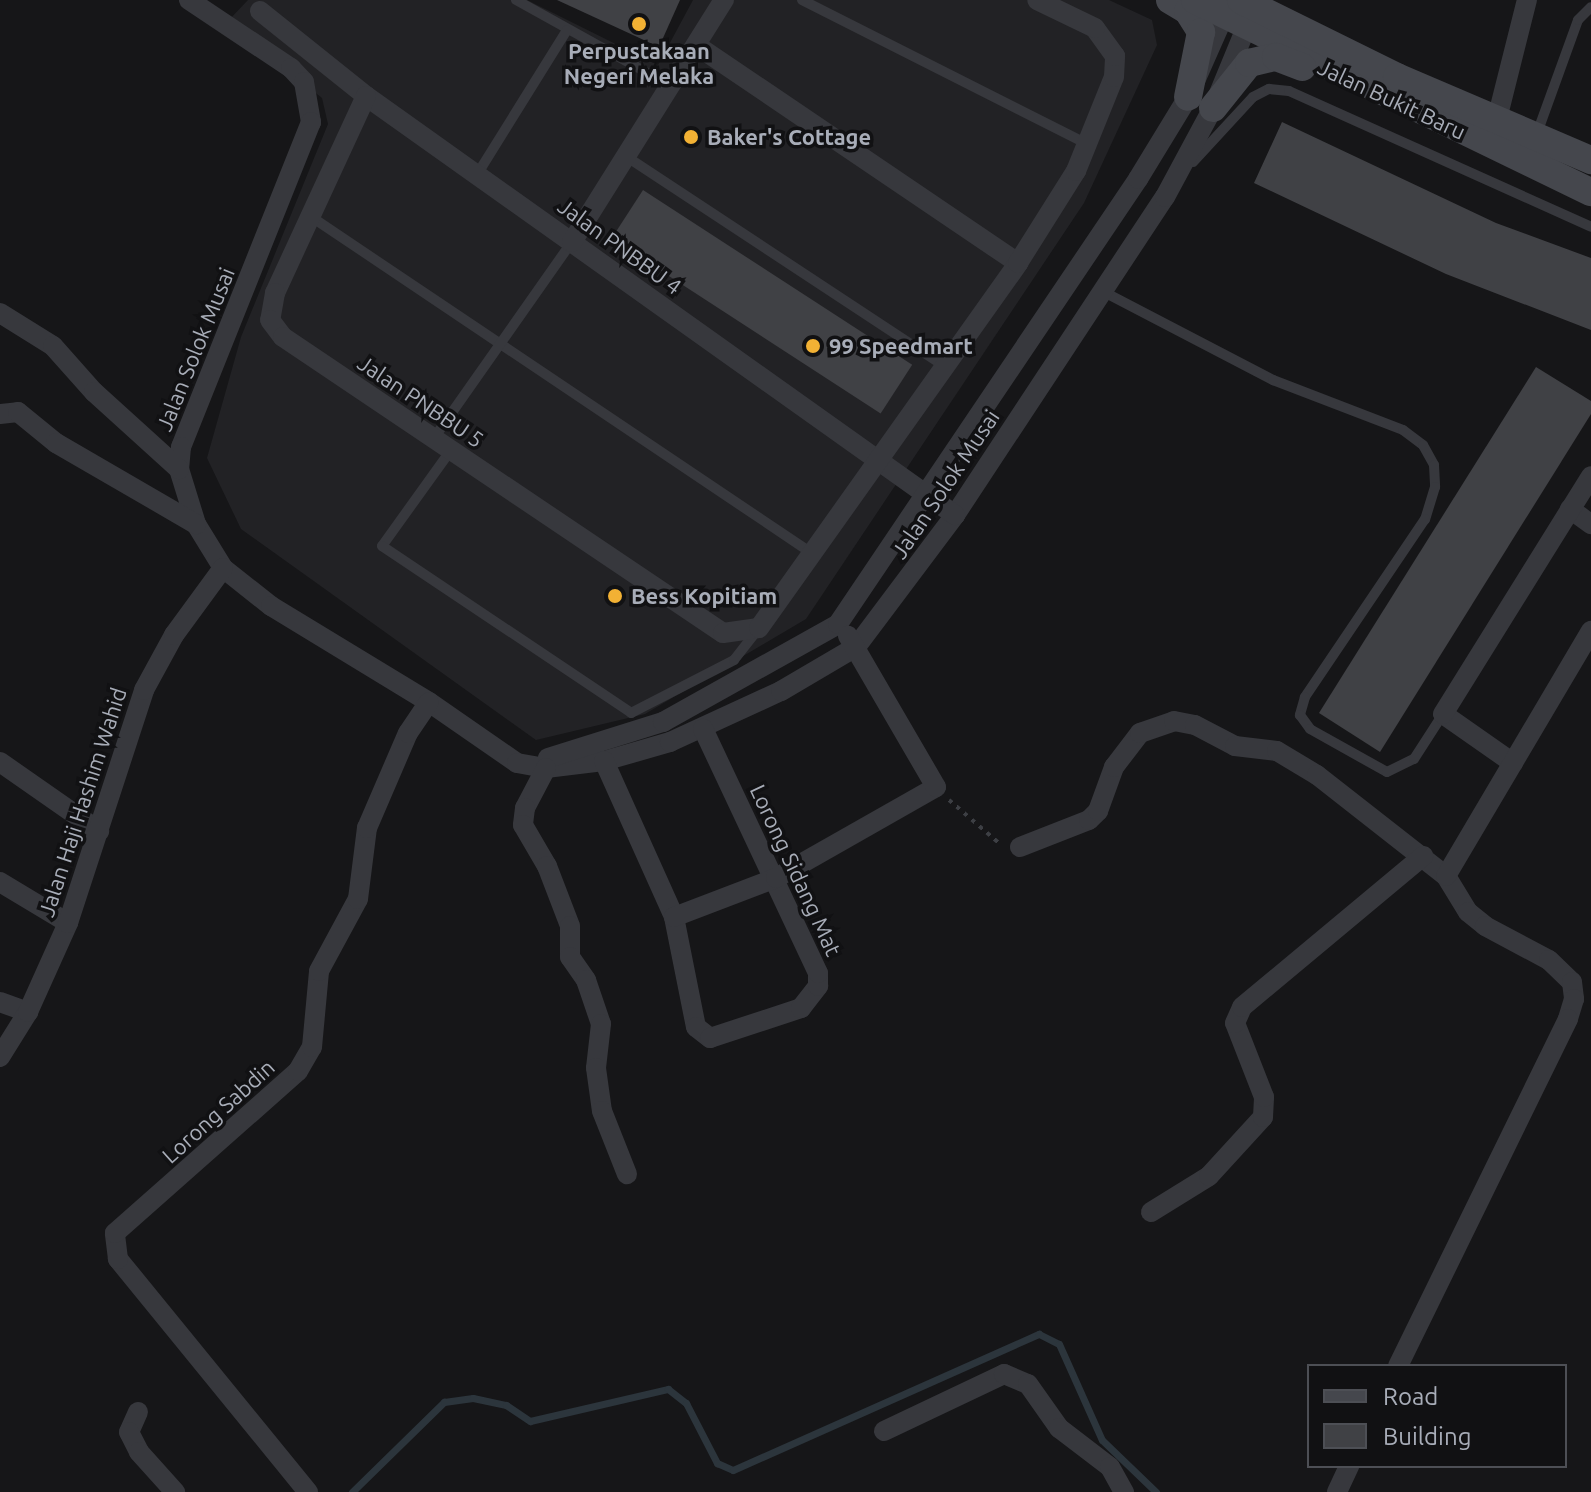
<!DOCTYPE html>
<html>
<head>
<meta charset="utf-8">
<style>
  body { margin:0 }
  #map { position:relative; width:1591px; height:1492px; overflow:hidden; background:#161618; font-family:Ubuntu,sans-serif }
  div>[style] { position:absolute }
  .built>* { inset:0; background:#222225 }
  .stream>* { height:7px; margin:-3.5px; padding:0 3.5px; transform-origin:3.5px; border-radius:3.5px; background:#2c353c }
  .building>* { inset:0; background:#404145; transform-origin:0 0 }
  .path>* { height:4px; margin-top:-2px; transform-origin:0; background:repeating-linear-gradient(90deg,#3d3f44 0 4px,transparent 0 10px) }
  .lane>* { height:10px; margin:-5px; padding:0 5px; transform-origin:5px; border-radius:5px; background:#37383d }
  .street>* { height:20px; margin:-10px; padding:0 10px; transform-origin:10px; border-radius:10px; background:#37383d }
  .secondary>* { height:28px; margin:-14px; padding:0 14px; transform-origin:14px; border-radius:14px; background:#45474d }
  .dots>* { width:22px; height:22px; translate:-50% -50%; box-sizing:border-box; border:4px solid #111113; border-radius:50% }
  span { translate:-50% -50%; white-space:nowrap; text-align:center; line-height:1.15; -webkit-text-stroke:7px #111113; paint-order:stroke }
  .poi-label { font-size:22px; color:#a8adb8; font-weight:700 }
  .left { translate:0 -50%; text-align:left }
  .street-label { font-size:22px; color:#a8adb8 }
  .legend { position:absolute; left:1307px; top:1364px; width:260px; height:104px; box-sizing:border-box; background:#111113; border:2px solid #4d4f55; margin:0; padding:10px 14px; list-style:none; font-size:24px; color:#a8adb8 }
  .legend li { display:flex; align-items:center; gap:16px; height:40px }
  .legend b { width:40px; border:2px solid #4d4f55 }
</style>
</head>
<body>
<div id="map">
  <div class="built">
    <div style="clip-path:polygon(248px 0,527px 0,658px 65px,693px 0,1109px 0,1152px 20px,1157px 45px,1084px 203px,806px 619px,645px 714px,536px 740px,241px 529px,207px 458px,241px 337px,328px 124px,322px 98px,227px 22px)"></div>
  </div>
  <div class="stream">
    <div style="left:352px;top:1492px;width:129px;rotate:-44.4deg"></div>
    <div style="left:444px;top:1402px;width:29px;rotate:-8deg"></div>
    <div style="left:473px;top:1398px;width:34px;rotate:12deg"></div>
    <div style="left:506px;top:1405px;width:29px;rotate:34deg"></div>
    <div style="left:530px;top:1421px;width:142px;rotate:-13.1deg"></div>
    <div style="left:668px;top:1389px;width:23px;rotate:38deg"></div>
    <div style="left:686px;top:1403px;width:68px;rotate:62.7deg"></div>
    <div style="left:717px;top:1463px;width:17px;rotate:24deg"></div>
    <div style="left:733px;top:1470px;width:335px;rotate:-24deg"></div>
    <div style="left:1039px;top:1334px;width:22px;rotate:27deg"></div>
    <div style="left:1059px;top:1344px;width:105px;rotate:65.9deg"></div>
    <div style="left:1102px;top:1440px;width:75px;rotate:43.9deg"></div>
  </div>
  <div class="building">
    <div style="clip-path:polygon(557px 0,680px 0,659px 47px)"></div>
    <div style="clip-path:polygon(1282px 122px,1496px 223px,1591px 258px,1591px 330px,1446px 274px,1254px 183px)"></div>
    <div style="left:643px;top:190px;width:321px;height:58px;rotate:33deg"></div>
    <div style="clip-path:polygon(1536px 367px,1591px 401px,1591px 414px,1380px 752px,1319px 713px)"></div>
  </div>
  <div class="path">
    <div style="left:949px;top:800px;width:67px;rotate:40.8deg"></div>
  </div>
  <div class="lane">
    <div style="left:516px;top:0;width:177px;rotate:29deg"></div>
    <div style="left:802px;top:0;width:319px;rotate:26.8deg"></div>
    <div style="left:1536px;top:136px;width:123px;rotate:-70.1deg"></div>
    <div style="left:1578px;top:20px;width:18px;rotate:-45deg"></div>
    <div style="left:624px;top:155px;width:385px;rotate:33.4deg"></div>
    <div style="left:1193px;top:162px;width:88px;rotate:-47.3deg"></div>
    <div style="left:1253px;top:97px;width:18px;rotate:-27deg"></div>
    <div style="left:1269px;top:89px;width:20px;rotate:6deg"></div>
    <div style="left:1289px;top:91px;width:331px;rotate:24.2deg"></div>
    <div style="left:478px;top:173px;width:168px;rotate:-58.1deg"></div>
    <div style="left:310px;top:216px;width:606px;rotate:33.9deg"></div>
    <div style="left:1104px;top:292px;width:191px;rotate:27.5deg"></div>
    <div style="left:1273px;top:380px;width:139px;rotate:21deg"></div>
    <div style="left:1403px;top:430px;width:25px;rotate:37deg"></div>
    <div style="left:1423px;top:445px;width:23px;rotate:61deg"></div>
    <div style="left:1434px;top:465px;width:22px;rotate:87deg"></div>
    <div style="left:1435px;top:487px;width:34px;rotate:107deg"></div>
    <div style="left:1425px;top:519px;width:215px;rotate:124deg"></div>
    <div style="left:1305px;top:697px;width:19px;rotate:106deg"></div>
    <div style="left:1300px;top:715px;width:17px;rotate:54deg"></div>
    <div style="left:1310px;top:729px;width:88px;rotate:29.2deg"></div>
    <div style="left:1387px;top:772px;width:30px;rotate:-26deg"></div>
    <div style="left:1414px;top:759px;width:54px;rotate:-57.2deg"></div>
    <div style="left:434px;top:438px;width:240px;rotate:-54.9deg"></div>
    <div style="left:451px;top:450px;width:118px;rotate:125.7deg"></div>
    <div style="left:382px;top:546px;width:300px;rotate:33.8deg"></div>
    <div style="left:631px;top:713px;width:116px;rotate:-27.2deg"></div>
    <div style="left:734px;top:660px;width:37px;rotate:-52deg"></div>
  </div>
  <div class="street">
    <div style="left:189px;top:0;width:123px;rotate:33.7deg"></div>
    <div style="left:291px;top:68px;width:19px;rotate:47deg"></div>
    <div style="left:304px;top:82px;width:41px;rotate:80.1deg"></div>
    <div style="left:311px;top:122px;width:350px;rotate:111.8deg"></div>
    <div style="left:181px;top:447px;width:22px;rotate:95deg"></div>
    <div style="left:179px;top:469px;width:58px;rotate:72.8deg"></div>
    <div style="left:196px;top:524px;width:52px;rotate:58.5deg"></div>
    <div style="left:223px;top:568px;width:61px;rotate:38.4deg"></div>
    <div style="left:271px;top:606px;width:185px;rotate:31.3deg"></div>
    <div style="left:429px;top:702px;width:107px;rotate:34.7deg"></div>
    <div style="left:517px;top:763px;width:29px;rotate:10deg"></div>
    <div style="left:546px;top:768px;width:58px;rotate:-6.9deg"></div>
    <div style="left:604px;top:761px;width:69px;rotate:-16.1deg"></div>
    <div style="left:670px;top:742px;width:122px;rotate:-24.7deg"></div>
    <div style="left:781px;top:691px;width:87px;rotate:-30.4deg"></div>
    <div style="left:856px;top:647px;width:165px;rotate:-53.1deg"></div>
    <div style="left:955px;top:515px;width:381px;rotate:-56.6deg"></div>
    <div style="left:1165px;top:197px;width:101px;rotate:-61.7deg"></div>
    <div style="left:1213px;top:108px;width:100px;rotate:-67.6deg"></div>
    <div style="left:260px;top:11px;width:136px;rotate:38.7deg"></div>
    <div style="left:366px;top:96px;width:723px;rotate:35.43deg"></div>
    <div style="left:696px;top:45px;width:389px;rotate:34.1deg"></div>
    <div style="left:366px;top:96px;width:217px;rotate:114.8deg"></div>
    <div style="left:275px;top:293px;width:27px;rotate:100deg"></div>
    <div style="left:270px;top:320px;width:21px;rotate:53deg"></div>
    <div style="left:283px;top:337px;width:530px;rotate:33.93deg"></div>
    <div style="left:723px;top:633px;width:36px;rotate:-8deg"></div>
    <div style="left:759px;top:628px;width:448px;rotate:-54.6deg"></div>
    <div style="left:1018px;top:263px;width:109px;rotate:-57.8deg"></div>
    <div style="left:1076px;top:171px;width:101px;rotate:-68deg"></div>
    <div style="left:1114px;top:77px;width:21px;rotate:-87deg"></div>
    <div style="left:1115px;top:56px;width:34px;rotate:-126deg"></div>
    <div style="left:1095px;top:28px;width:64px;rotate:-154.2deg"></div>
    <div style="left:1497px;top:119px;width:123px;rotate:-75.9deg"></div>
    <div style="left:572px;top:242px;width:286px;rotate:-57.9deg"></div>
    <div style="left:0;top:313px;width:62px;rotate:31.9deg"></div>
    <div style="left:53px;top:346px;width:62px;rotate:48.3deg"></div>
    <div style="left:94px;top:392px;width:115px;rotate:42.2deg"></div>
    <div style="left:0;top:414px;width:18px;rotate:-6deg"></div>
    <div style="left:18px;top:412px;width:49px;rotate:39.2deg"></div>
    <div style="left:56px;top:443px;width:162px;rotate:30.1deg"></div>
    <div style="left:1570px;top:509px;width:26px;rotate:36deg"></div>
    <div style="left:548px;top:758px;width:121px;rotate:-17.4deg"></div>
    <div style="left:663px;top:722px;width:201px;rotate:-29.2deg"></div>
    <div style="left:838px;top:624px;width:537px;rotate:-56.01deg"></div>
    <div style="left:1138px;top:179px;width:96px;rotate:-58.6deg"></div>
    <div style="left:1188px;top:97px;width:102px;rotate:-66.2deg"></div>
    <div style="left:604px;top:761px;width:171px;rotate:65.8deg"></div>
    <div style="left:674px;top:917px;width:112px;rotate:78.7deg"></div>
    <div style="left:696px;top:1027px;width:18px;rotate:38deg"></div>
    <div style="left:710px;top:1038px;width:96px;rotate:-18.2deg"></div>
    <div style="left:801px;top:1008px;width:28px;rotate:-52deg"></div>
    <div style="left:818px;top:986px;width:13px;rotate:-90deg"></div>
    <div style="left:818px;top:973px;width:270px;rotate:-115.2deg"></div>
    <div style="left:0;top:762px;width:121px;rotate:34.9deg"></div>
    <div style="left:1513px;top:763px;width:85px;rotate:-145deg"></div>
    <div style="left:1443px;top:714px;width:280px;rotate:-58.1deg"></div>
    <div style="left:546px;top:768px;width:45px;rotate:117.7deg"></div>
    <div style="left:525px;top:808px;width:17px;rotate:97deg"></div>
    <div style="left:523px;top:825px;width:48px;rotate:59.7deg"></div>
    <div style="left:547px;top:866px;width:64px;rotate:69deg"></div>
    <div style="left:570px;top:926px;width:31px;rotate:90deg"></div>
    <div style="left:570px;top:957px;width:28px;rotate:55deg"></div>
    <div style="left:586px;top:980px;width:46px;rotate:71.2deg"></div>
    <div style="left:601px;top:1024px;width:44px;rotate:96.5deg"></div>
    <div style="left:596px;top:1068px;width:43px;rotate:82.1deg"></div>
    <div style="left:602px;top:1111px;width:68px;rotate:68.4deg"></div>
    <div style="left:1020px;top:847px;width:74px;rotate:-21.4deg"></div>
    <div style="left:1089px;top:820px;width:13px;rotate:-45deg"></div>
    <div style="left:1098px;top:811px;width:47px;rotate:-70deg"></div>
    <div style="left:1114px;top:767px;width:43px;rotate:-52.6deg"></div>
    <div style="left:1140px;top:733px;width:36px;rotate:-19deg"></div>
    <div style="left:1174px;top:721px;width:21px;rotate:11deg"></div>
    <div style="left:1195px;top:725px;width:45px;rotate:27.7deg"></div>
    <div style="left:1235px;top:746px;width:42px;rotate:6.8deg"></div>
    <div style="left:1277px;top:751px;width:47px;rotate:31deg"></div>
    <div style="left:1317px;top:775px;width:164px;rotate:38.1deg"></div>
    <div style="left:1446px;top:876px;width:42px;rotate:58.6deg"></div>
    <div style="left:1468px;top:912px;width:22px;rotate:39deg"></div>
    <div style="left:1485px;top:926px;width:72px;rotate:28deg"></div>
    <div style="left:1549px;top:960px;width:32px;rotate:44deg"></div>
    <div style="left:1572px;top:982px;width:17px;rotate:83deg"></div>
    <div style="left:1574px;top:999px;width:21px;rotate:107deg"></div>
    <div style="left:1568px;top:1019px;width:386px;rotate:116.1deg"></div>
    <div style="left:1446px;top:876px;width:285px;rotate:-59.4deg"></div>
    <div style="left:0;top:882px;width:79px;rotate:31.1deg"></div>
    <div style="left:674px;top:917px;width:109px;rotate:-20.9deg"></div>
    <div style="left:776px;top:878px;width:184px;rotate:-29.6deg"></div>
    <div style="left:936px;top:787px;width:175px;rotate:-120.2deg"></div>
    <div style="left:0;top:1002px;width:30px;rotate:20deg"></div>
    <div style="left:0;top:1057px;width:53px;rotate:-58.1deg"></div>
    <div style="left:28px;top:1012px;width:98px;rotate:-65.8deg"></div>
    <div style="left:68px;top:923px;width:245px;rotate:-71.9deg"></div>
    <div style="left:144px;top:690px;width:63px;rotate:-61.4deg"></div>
    <div style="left:174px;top:635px;width:83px;rotate:-53.8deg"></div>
    <div style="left:1151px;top:1212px;width:68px;rotate:-31.8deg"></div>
    <div style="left:1209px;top:1176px;width:80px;rotate:-47.5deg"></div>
    <div style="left:1263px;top:1117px;width:20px;rotate:-87deg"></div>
    <div style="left:1264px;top:1097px;width:79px;rotate:-111.4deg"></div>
    <div style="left:1235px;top:1023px;width:17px;rotate:-66deg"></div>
    <div style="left:1242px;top:1007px;width:236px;rotate:-39.8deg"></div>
    <div style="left:138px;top:1412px;width:22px;rotate:114deg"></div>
    <div style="left:129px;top:1432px;width:22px;rotate:63deg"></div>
    <div style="left:139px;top:1452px;width:54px;rotate:48deg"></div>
    <div style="left:884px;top:1431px;width:133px;rotate:-25.4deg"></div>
    <div style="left:1004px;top:1374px;width:26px;rotate:23deg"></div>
    <div style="left:1028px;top:1384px;width:54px;rotate:54.8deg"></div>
    <div style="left:1059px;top:1428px;width:64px;rotate:37.4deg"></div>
    <div style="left:1110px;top:1467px;width:29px;rotate:61deg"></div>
    <div style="left:308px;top:1492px;width:301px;rotate:-129.2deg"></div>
    <div style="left:118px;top:1259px;width:26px;rotate:-97deg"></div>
    <div style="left:115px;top:1233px;width:244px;rotate:-41.5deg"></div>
    <div style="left:298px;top:1071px;width:28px;rotate:-60deg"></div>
    <div style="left:312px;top:1047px;width:76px;rotate:-84.7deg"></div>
    <div style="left:319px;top:971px;width:82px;rotate:-61.6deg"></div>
    <div style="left:358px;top:899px;width:72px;rotate:-82.8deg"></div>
    <div style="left:367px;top:828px;width:103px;rotate:-66.7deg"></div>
    <div style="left:408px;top:733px;width:37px;rotate:-56deg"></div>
    <div style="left:1337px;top:1492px;width:29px;rotate:-65deg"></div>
  </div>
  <div class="secondary">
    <div style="left:1170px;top:0;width:21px;rotate:31deg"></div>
    <div style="left:1188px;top:11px;width:25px;rotate:58deg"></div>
    <div style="left:1201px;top:32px;width:66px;rotate:101.3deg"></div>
    <div style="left:1195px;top:0;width:440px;rotate:25.9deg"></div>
    <div style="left:1241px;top:0;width:174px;rotate:26.3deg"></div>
    <div style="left:1397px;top:77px;width:211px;rotate:23.2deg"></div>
    <div style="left:1213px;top:108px;width:58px;rotate:-51.3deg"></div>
    <div style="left:1249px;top:63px;width:28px;rotate:-13deg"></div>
    <div style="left:1276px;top:57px;width:28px;rotate:21deg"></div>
  </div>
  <div class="dots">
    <div style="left:639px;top:24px;background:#f2b134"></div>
    <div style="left:691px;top:137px;background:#f2b134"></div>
    <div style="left:813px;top:346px;background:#f2b134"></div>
    <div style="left:615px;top:596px;background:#f2b134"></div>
  </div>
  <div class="poi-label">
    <span style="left:639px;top:63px">Perpustakaan<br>Negeri Melaka</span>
    <span class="left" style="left:707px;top:137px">Baker's Cottage</span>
    <span class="left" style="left:829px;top:346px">99 Speedmart</span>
    <span class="left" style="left:631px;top:596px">Bess Kopitiam</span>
  </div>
  <div class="street-label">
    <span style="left:1392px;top:99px;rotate:25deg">Jalan Bukit Baru</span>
    <span style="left:620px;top:246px;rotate:36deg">Jalan PNBBU 4</span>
    <span style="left:195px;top:349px;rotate:-68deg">Jalan Solok Musai</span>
    <span style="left:421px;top:401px;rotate:34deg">Jalan PNBBU 5</span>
    <span style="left:945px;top:484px;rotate:-56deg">Jalan Solok Musai</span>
    <span style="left:82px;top:802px;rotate:-72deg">Jalan Haji Hashim Wahid</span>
    <span style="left:796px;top:870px;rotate:65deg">Lorong Sidang Mat</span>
    <span style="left:218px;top:1111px;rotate:-42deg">Lorong Sabdin</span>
  </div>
  <ul class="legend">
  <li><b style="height:10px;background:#45474d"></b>Road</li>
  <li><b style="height:22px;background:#404145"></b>Building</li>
  </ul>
</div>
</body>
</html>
